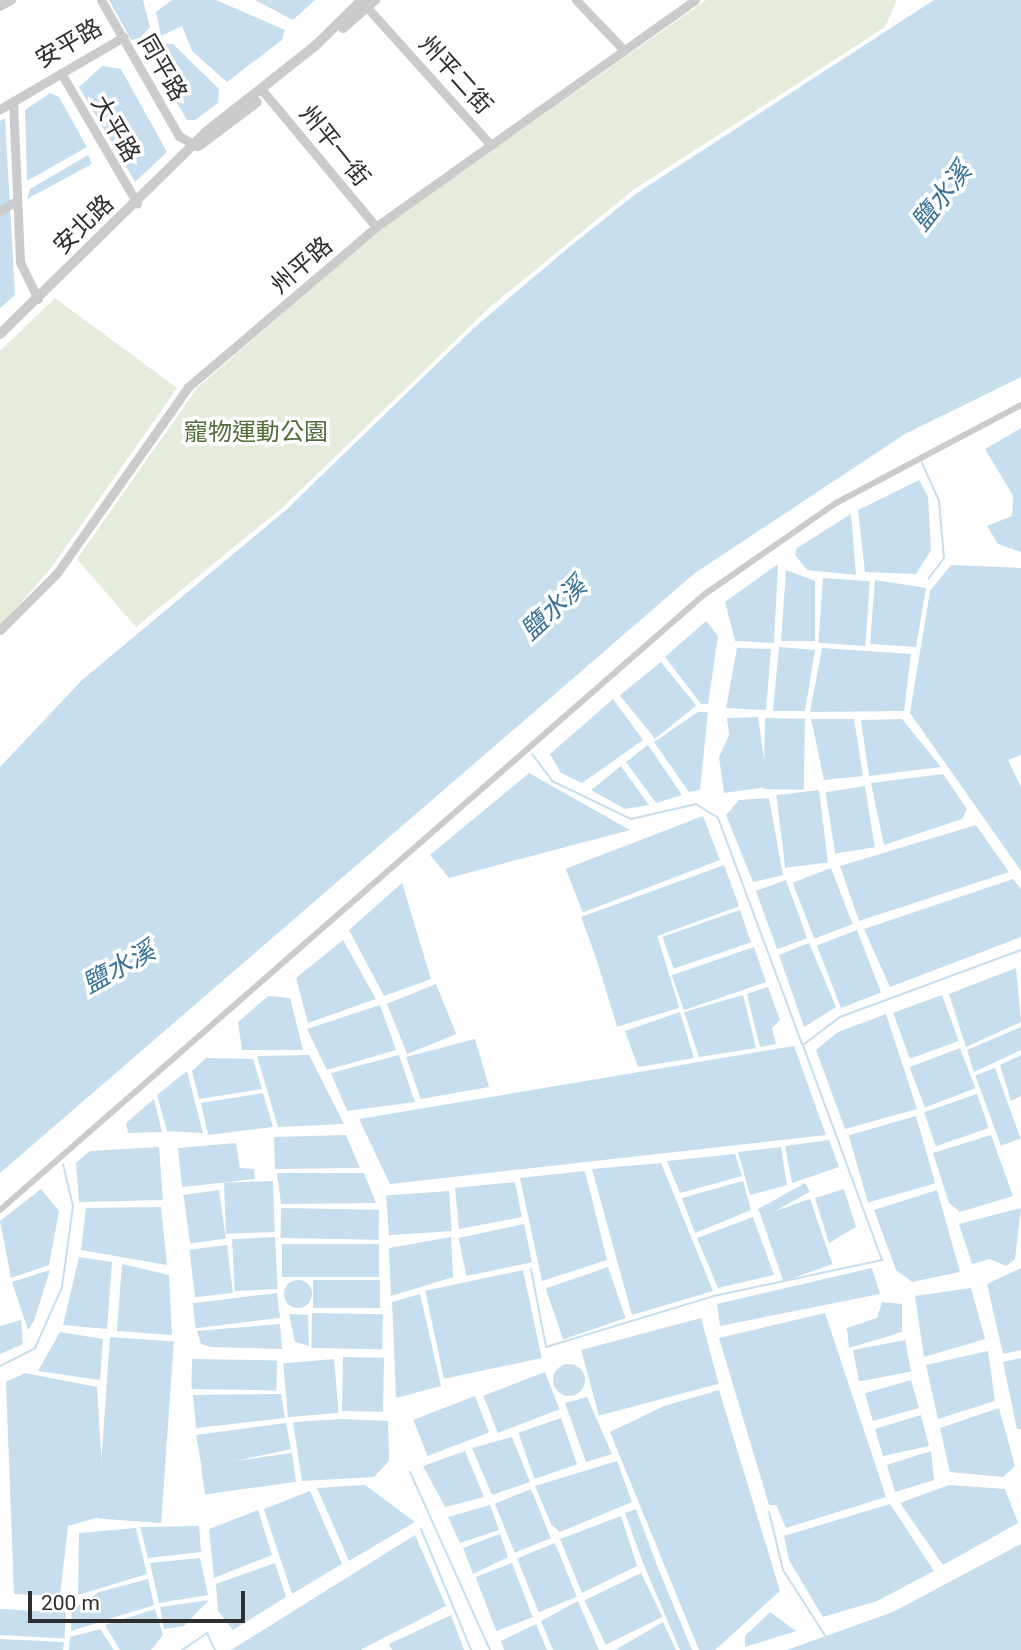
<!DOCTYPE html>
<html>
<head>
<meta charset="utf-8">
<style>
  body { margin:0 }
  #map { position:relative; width:1021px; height:1650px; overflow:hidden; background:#fff; font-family:Roboto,"Noto Sans TC",sans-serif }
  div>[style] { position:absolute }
  .green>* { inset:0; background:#e4eddb }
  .water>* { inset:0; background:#c6deee; transform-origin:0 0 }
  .round { border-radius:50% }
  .stream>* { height:2px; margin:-1px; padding:0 1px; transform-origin:1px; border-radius:1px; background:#c6deee }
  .pedestrian>* { height:6px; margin:-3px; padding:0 3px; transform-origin:3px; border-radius:3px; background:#cbcbcb }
  .minor>* { height:9px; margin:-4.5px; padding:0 4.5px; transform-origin:4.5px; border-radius:4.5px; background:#cbcbcb }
  .tertiary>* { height:10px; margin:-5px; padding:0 5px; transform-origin:5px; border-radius:5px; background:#cbcbcb }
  span { translate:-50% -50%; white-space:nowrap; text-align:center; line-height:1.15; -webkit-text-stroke:7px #fff; paint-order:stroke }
  .street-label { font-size:24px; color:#2e2e2e }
  .park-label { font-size:24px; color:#516d39 }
  .water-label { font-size:26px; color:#377196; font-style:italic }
  .scale { position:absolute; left:28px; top:1591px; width:217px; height:32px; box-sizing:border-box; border:4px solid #2e2e2e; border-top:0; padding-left:9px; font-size:21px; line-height:24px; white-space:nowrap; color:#2e2e2e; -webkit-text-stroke:5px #fff; paint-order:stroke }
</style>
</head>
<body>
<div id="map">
  <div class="green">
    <div style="clip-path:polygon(706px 0,897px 0,885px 27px,633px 190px,490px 307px,283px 507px,136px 627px,77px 559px,197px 388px,378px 231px)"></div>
    <div style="clip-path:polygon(55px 298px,177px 388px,51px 568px,0 627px,0 351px)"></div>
  </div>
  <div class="water">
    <div style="clip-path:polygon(109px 0,143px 0,150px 27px,140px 38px,131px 40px)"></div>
    <div style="clip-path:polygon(172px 0,216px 0,285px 30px,282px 40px,227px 82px,192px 51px,182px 26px,161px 36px,156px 12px)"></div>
    <div style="clip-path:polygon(255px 0,315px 0,293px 20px)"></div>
    <div style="clip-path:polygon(934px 0,1021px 0,1021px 377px,905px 434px,695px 573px,0 1173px,0 767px,82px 680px,286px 510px,475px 327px,568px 248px,637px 193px)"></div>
    <div style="clip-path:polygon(160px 44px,173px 44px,219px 89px,218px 103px,195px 120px,187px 120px,150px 56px)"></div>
    <div style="clip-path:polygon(102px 66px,121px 69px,167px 152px,135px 182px,79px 87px)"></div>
    <div style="clip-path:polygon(50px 93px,59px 97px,87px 147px,27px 181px,25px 110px)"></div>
    <div style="clip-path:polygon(5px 118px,15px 295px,0 308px,0 121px)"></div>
    <div style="clip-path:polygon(88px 155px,92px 164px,27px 199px,30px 189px)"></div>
    <div style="clip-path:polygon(1021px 428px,1021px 552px,998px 544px,987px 526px,1012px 516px,1013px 496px,985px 449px)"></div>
    <div style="clip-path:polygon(919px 480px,928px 496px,931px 550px,916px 574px,865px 572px,858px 510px)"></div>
    <div style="clip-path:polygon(851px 514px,856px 575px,807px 570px,795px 555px,797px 548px)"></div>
    <div style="clip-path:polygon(778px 564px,774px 643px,735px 641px,725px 602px)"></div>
    <div style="clip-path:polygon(951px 565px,1021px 568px,1021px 755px,1008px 760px,1021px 787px,1021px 871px,910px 713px,930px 591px)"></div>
    <div style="clip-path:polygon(786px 570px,815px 581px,815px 641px,781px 641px)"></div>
    <div style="left:823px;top:578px;width:47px;height:65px;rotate:4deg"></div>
    <div style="clip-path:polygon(875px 580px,926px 588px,916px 647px,870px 644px)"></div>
    <div style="clip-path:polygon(706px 621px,718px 636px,708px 704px,701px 704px,665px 657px)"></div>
    <div style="clip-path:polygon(779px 647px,815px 650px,805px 711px,773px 711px)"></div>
    <div style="clip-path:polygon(737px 648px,771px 649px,766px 710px,726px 708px)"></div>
    <div style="clip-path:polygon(822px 648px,911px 654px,904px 711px,810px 712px)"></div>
    <div style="left:661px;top:662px;width:56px;height:53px;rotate:51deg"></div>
    <div style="clip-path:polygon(613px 699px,643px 740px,582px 783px,561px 773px,550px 754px)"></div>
    <div style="clip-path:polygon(698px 712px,708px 712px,700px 790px,689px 792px,654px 742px)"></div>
    <div style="clip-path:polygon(758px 717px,768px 787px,724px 793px,719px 757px,729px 735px,727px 718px)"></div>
    <div style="left:765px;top:718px;width:40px;height:71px;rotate:1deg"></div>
    <div style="clip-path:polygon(811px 719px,854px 719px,863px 776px,824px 780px)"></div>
    <div style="clip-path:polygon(902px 719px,941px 767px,869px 776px,861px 720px)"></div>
    <div style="clip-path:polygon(648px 745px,682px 795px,656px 803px,626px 762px)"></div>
    <div style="clip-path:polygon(621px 766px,649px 805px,625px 809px,591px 790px)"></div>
    <div style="clip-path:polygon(529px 773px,630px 830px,449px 878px,430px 855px)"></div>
    <div style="clip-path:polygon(943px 774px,967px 809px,962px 819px,884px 845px,871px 783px)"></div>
    <div style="left:865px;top:786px;width:62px;height:40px;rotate:81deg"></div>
    <div style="left:819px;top:790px;width:73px;height:43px;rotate:83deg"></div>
    <div style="clip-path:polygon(769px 798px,783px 875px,753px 882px,726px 815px,739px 800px)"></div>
    <div style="left:703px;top:816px;width:47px;height:147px;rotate:69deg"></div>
    <div style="clip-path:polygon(976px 825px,1009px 872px,859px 921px,840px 866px)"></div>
    <div style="left:724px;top:865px;width:44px;height:152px;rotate:70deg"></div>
    <div style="left:831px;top:868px;width:60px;height:41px;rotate:69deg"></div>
    <div style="clip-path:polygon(1013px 879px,1021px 889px,1021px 937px,890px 987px,864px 929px)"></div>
    <div style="left:786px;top:880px;width:62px;height:32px;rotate:70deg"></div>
    <div style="clip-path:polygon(402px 883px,431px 979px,384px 996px,349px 930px)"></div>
    <div style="left:740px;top:910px;width:34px;height:82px;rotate:71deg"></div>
    <div style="left:857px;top:930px;width:67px;height:43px;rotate:69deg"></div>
    <div style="left:657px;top:935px;width:76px;height:65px;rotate:73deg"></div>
    <div style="clip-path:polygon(343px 940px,376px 999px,308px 1023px,296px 978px)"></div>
    <div style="clip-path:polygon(809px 943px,836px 1007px,804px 1027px,779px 955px)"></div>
    <div style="left:754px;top:947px;width:37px;height:87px;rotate:71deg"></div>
    <div style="clip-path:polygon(1016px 968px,1021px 1022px,966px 1047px,949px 994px)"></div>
    <div style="left:436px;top:984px;width:54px;height:53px;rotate:68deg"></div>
    <div style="clip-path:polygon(768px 987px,780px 1020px,772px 1028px,776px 1044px,760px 1047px,747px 994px)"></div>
    <div style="clip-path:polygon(743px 995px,756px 1048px,699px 1057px,684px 1012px)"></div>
    <div style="left:942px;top:995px;width:49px;height:52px;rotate:70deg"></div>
    <div style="clip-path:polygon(268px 996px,290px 998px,303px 1050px,242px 1050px,238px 1022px)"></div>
    <div style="clip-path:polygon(380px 1005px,396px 1050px,327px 1070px,307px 1029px)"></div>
    <div style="clip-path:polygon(680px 1012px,694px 1058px,638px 1067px,625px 1031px)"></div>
    <div style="clip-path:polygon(886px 1014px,917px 1109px,845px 1129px,816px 1050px,838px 1032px)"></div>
    <div style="clip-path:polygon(1021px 1027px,1021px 1050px,974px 1072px,967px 1050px)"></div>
    <div style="clip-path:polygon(475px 1039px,489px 1087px,421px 1099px,406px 1057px)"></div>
    <div style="clip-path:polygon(794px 1046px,826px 1135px,390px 1184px,359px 1119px)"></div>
    <div style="left:960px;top:1048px;width:43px;height:54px;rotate:69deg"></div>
    <div style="clip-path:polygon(309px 1055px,344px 1124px,278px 1127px,257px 1056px)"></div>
    <div style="clip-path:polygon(399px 1055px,415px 1102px,347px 1111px,331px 1073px)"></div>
    <div style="clip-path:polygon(1021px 1055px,1021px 1096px,1011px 1101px,1000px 1065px)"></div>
    <div style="clip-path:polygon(206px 1058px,253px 1059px,262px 1089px,199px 1099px,192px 1071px)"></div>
    <div style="left:995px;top:1068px;width:75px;height:21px;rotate:70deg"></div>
    <div style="clip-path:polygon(187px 1071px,203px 1133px,167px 1131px,157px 1095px)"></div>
    <div style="clip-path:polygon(263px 1093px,273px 1127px,208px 1135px,201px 1103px)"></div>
    <div style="left:977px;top:1094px;width:36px;height:56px;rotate:71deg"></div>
    <div style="clip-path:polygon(154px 1099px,162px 1132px,128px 1133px,126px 1123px)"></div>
    <div style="left:916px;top:1116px;width:70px;height:70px;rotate:74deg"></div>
    <div style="clip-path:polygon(346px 1135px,360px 1168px,275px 1169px,274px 1137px)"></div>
    <div style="clip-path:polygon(991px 1135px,1013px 1196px,960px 1212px,949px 1203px,933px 1153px)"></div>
    <div style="clip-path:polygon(829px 1140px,839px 1167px,792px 1183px,785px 1146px)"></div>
    <div style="clip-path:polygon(236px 1143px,240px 1168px,254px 1169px,255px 1179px,182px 1187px,178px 1148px)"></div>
    <div style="clip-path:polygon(159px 1147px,163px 1200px,79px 1202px,76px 1163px,90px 1151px)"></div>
    <div style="clip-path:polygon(781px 1147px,787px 1185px,750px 1195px,738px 1152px)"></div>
    <div style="clip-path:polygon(735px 1154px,742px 1176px,680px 1193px,667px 1161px)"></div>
    <div style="clip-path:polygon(661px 1163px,713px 1291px,632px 1315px,592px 1169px)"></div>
    <div style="clip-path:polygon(585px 1171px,607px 1260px,542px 1281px,520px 1178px)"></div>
    <div style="clip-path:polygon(277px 1173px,364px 1173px,376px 1203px,281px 1204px)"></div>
    <div style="left:273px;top:1181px;width:51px;height:49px;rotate:88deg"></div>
    <div style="clip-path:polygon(743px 1181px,751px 1210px,695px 1233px,682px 1198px)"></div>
    <div style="clip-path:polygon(515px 1182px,522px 1217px,459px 1229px,455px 1188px)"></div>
    <div style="left:805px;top:1183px;width:10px;height:54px;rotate:61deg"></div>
    <div style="clip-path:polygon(41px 1189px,59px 1211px,49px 1265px,11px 1278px,0 1221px)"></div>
    <div style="clip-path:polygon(844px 1189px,856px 1227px,829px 1243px,815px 1198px)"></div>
    <div style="left:219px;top:1190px;width:49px;height:36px;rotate:82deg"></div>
    <div style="clip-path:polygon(937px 1190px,960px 1272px,912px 1282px,896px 1270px,874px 1210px)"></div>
    <div style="left:449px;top:1191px;width:40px;height:63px;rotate:86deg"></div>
    <div style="left:810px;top:1199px;width:69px;height:52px;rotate:71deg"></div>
    <div style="clip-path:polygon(161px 1207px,167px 1265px,81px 1250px,86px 1208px)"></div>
    <div style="left:281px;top:1208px;width:98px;height:30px;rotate:1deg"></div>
    <div style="clip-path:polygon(1021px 1208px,1015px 1259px,1006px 1266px,990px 1259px,972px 1264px,959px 1224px)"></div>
    <div style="clip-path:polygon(753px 1217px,774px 1275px,718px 1288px,697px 1238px)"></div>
    <div style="left:524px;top:1224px;width:39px;height:67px;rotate:78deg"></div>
    <div style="left:275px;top:1237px;width:52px;height:43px;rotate:87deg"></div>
    <div style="clip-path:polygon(451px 1237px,453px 1277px,391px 1296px,389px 1248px)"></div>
    <div style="left:282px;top:1244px;width:97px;height:33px"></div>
    <div style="left:227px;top:1245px;width:48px;height:38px;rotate:83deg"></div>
    <div style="clip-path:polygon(79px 1257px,112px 1262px,107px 1329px,63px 1325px)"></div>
    <div style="clip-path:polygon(122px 1264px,169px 1275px,172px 1335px,117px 1331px)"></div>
    <div style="left:608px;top:1267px;width:54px;height:66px;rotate:71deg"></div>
    <div style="clip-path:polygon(872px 1268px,880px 1294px,720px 1326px,717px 1304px)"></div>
    <div style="clip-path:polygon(1021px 1268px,1021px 1350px,1003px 1354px,987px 1284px)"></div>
    <div style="clip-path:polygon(50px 1270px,34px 1321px,28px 1330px,12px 1282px)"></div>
    <div style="left:523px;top:1270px;width:90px;height:100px;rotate:78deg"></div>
    <div class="round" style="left:284px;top:1280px;width:28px;height:28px"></div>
    <div style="left:380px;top:1280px;width:28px;height:67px;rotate:90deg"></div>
    <div style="clip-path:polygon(971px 1288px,985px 1339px,924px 1357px,915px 1296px)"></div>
    <div style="left:277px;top:1293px;width:25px;height:85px;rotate:83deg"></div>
    <div style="clip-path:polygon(420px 1294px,441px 1386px,396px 1398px,392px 1302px)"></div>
    <div style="clip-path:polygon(882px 1302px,902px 1304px,902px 1332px,849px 1348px,847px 1328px,877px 1318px)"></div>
    <div style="left:312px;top:1313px;width:71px;height:35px;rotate:1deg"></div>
    <div style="clip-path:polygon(825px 1313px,886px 1497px,786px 1528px,776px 1505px,769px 1505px,719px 1338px)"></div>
    <div style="clip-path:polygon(289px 1314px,308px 1315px,309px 1346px,295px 1342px)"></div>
    <div style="left:701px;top:1318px;width:68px;height:124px;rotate:75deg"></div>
    <div style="clip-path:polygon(21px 1320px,23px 1344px,0 1354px,0 1326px)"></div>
    <div style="clip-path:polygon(280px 1324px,282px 1349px,211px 1347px,201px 1344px,197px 1331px)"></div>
    <div style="clip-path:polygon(60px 1332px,103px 1339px,100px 1380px,38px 1371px)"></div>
    <div style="left:110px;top:1337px;width:64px;height:182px;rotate:4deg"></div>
    <div style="left:905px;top:1340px;width:32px;height:53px;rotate:79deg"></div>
    <div style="clip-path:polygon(988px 1351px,995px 1401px,938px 1419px,926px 1365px)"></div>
    <div style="left:343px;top:1357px;width:41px;height:54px;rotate:1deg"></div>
    <div style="clip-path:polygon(1021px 1358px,1021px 1429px,1017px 1429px,1003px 1362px)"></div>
    <div style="left:192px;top:1359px;width:85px;height:30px;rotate:1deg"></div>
    <div style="left:334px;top:1359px;width:54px;height:51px;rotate:85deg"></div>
    <div class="round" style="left:553px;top:1364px;width:32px;height:32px"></div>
    <div style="left:545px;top:1372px;width:40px;height:66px;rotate:69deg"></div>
    <div style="clip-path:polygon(25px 1373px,97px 1387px,105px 1515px,68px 1526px,60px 1596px,14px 1594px,6px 1382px)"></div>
    <div style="left:911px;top:1380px;width:29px;height:48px;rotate:74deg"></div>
    <div style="clip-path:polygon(719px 1390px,780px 1591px,715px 1650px,699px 1650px,610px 1432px,664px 1406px)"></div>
    <div style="clip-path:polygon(281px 1394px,285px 1418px,196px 1428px,193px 1395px)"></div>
    <div style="left:475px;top:1396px;width:39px;height:66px;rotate:69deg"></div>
    <div style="clip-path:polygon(587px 1397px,612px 1454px,586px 1462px,565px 1403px)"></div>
    <div style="clip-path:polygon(999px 1408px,1015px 1466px,1003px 1477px,950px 1472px,940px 1428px)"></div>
    <div style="clip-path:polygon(921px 1415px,929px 1446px,883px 1456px,875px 1429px)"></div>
    <div style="left:561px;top:1418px;width:49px;height:45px;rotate:71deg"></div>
    <div style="clip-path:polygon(342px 1419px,388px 1421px,389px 1461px,374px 1477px,302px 1481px,293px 1422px)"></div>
    <div style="clip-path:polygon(286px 1423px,291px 1449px,202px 1468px,196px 1435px)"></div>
    <div style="clip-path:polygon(512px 1437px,530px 1482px,492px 1495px,472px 1448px)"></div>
    <div style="clip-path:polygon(465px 1451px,484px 1497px,445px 1507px,423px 1466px)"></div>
    <div style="clip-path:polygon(931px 1451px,934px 1480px,895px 1492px,887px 1465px)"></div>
    <div style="left:292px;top:1453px;width:29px;height:92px;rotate:82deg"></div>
    <div style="clip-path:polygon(617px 1461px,632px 1502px,560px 1532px,551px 1524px,535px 1486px)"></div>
    <div style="clip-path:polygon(365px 1485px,415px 1522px,349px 1561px,317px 1488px)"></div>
    <div style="clip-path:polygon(949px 1485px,1005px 1489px,1018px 1523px,943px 1565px,900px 1503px)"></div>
    <div style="left:531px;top:1489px;width:53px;height:39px;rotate:68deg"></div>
    <div style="clip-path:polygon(310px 1491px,342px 1564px,292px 1594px,264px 1509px)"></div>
    <div style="clip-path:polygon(890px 1504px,934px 1571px,877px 1601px,823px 1617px,789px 1560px,784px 1536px)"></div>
    <div style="clip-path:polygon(490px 1505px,499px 1530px,460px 1543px,448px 1517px)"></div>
    <div style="clip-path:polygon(636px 1509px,658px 1568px,692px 1650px,680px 1650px,643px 1563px,625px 1513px)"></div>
    <div style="clip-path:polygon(258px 1510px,272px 1555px,214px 1578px,209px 1529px)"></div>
    <div style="clip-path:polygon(621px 1516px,637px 1566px,582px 1593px,560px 1539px)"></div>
    <div style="clip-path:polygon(199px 1526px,201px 1552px,148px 1558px,140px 1527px)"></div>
    <div style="clip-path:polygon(136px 1528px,147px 1574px,78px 1595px,79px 1533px)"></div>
    <div style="clip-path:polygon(500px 1534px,508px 1557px,473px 1574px,463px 1548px)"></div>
    <div style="clip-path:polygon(415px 1535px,446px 1606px,360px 1650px,231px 1650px)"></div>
    <div style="left:555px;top:1543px;width:58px;height:41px;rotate:68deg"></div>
    <div style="clip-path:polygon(1021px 1544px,1021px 1650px,787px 1650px,893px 1612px)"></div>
    <div style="clip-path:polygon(200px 1558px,208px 1595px,159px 1603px,150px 1563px)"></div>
    <div style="clip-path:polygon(275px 1563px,286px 1597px,233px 1630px,218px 1611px,216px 1584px)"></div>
    <div style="left:512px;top:1563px;width:58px;height:39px;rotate:69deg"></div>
    <div style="left:641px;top:1573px;width:49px;height:63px;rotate:64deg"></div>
    <div style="clip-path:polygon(148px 1579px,154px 1605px,71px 1631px,72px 1610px,99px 1592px)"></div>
    <div style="clip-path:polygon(209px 1600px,184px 1626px,164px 1629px,160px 1607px)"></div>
    <div style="clip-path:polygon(578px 1601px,599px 1650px,553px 1650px,541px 1621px)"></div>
    <div style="left:0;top:1609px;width:66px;height:26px;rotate:3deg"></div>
    <div style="clip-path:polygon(155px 1609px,163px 1635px,151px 1650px,120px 1650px,105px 1625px)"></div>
    <div style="clip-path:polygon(770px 1612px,796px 1631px,745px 1647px,745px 1636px)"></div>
    <div style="clip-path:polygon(451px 1615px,464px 1650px,392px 1650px,389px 1644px)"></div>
    <div style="clip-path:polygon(663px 1622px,676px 1650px,615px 1650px)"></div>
    <div style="clip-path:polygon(536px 1624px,547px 1650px,504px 1650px,501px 1641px)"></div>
    <div style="clip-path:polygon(100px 1629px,114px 1650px,69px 1650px,70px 1637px)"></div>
    <div style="clip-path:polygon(0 1639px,64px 1642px,63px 1650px,0 1650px)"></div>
  </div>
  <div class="stream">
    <div style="left:922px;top:463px;width:42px;rotate:65.9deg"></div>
    <div style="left:939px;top:501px;width:57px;rotate:85deg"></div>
    <div style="left:944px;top:558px;width:26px;rotate:127deg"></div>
    <div style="left:532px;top:754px;width:34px;rotate:53deg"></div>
    <div style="left:552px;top:781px;width:88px;rotate:25.7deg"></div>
    <div style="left:631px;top:819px;width:67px;rotate:-13deg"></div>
    <div style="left:696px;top:804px;width:26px;rotate:32deg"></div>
    <div style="left:718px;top:818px;width:241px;rotate:69.6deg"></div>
    <div style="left:531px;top:1269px;width:79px;rotate:79.1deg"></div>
    <div style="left:546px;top:1347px;width:176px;rotate:-16.9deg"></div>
    <div style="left:714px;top:1296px;width:172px;rotate:-12.1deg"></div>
    <div style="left:882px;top:1260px;width:229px;rotate:-110.2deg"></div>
    <div style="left:803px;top:1045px;width:46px;rotate:-37.1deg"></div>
    <div style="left:840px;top:1017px;width:193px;rotate:-20.3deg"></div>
    <div style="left:0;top:1366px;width:39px;rotate:-27deg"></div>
    <div style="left:35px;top:1348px;width:67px;rotate:-66.1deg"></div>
    <div style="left:62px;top:1287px;width:82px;rotate:-82.3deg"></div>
    <div style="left:73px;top:1206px;width:43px;rotate:-103.4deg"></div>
    <div style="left:410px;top:1472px;width:195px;rotate:65.8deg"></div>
    <div style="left:769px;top:1512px;width:60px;rotate:76.4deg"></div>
    <div style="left:783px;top:1570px;width:80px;rotate:57.3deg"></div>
    <div style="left:421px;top:1529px;width:131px;rotate:67.5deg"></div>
    <div style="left:182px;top:1650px;width:30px;rotate:-34deg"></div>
    <div style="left:207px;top:1633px;width:19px;rotate:65deg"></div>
  </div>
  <div class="pedestrian">
    <div style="left:0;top:1210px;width:936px;rotate:-41.15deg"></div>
    <div style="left:705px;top:594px;width:160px;rotate:-34.8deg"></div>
    <div style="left:836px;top:503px;width:209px;rotate:-27.9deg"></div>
  </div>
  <div class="minor">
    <div style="left:101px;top:0;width:157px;rotate:60.2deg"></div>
    <div style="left:179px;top:136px;width:21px;rotate:29deg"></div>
    <div style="left:576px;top:0;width:69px;rotate:46.2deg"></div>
    <div style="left:364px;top:4px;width:190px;rotate:48deg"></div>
    <div style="left:61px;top:73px;width:151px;rotate:59.7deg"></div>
    <div style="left:262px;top:90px;width:178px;rotate:50.2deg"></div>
    <div style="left:13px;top:101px;width:161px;rotate:87.5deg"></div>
    <div style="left:20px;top:262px;width:41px;rotate:64.1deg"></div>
    <div style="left:0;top:109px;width:143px;rotate:-30.3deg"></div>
    <div style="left:0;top:211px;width:19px;rotate:-32deg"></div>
    <div style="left:0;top:630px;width:81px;rotate:-45deg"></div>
    <div style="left:57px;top:573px;width:228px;rotate:-54.8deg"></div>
    <div style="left:188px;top:387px;width:248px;rotate:-40.4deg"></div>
    <div style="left:377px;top:226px;width:390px;rotate:-35.4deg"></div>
  </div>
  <div class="tertiary">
    <div style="left:0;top:6px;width:13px;rotate:-29deg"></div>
    <div style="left:343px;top:28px;width:43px;rotate:-41.2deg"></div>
    <div style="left:200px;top:145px;width:71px;rotate:-37deg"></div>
    <div style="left:0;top:334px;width:289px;rotate:-44.4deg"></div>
    <div style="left:206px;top:132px;width:139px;rotate:-38.3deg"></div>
    <div style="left:315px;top:46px;width:66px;rotate:-44.4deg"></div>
  </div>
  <div class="street-label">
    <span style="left:69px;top:44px;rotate:-30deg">安平路</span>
    <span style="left:162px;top:68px;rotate:60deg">同平路</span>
    <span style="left:455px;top:75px;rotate:48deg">州平二街</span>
    <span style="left:115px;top:129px;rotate:60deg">大平路</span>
    <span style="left:334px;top:146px;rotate:51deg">州平一街</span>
    <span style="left:84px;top:225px;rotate:-44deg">安北路</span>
    <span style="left:302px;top:266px;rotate:-41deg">州平路</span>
  </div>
  <div class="park-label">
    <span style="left:256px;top:433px">寵物運動公園</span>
  </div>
  <div class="water-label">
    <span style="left:942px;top:197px;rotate:-52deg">鹽水溪</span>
    <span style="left:554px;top:609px;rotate:-43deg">鹽水溪</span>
    <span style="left:119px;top:968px;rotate:-29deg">鹽水溪</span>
  </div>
  <div class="scale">200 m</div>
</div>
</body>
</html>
